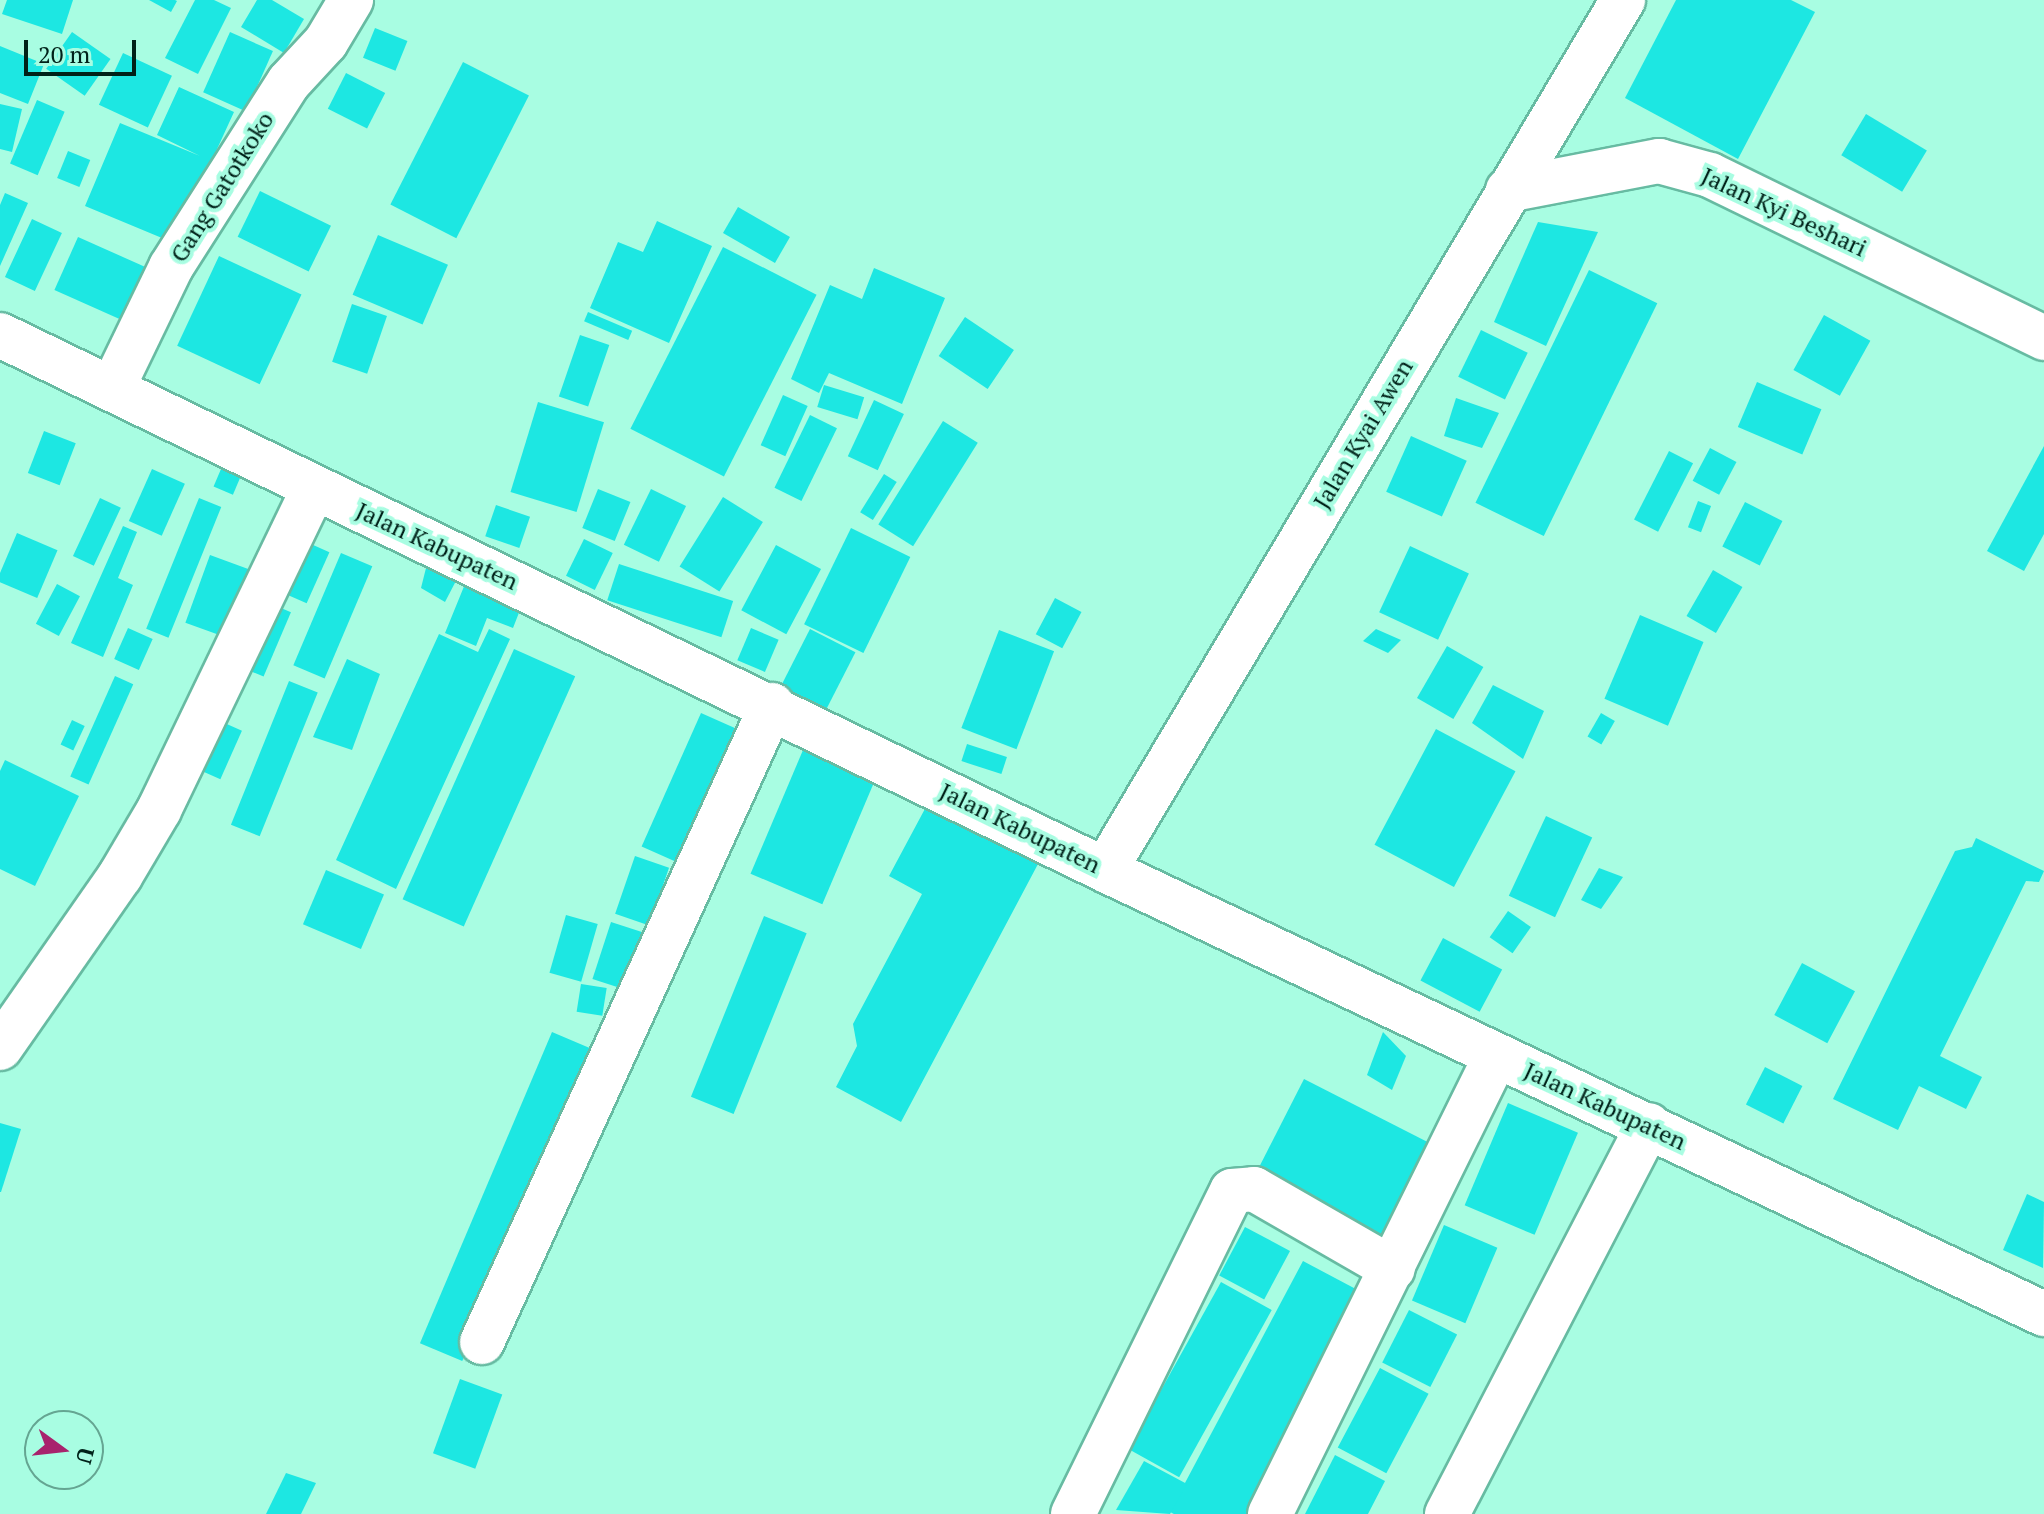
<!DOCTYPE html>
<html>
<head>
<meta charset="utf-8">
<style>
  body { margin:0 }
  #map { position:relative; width:2044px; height:1514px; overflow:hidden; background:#a8fde2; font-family:"PT Serif",serif }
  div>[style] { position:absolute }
  .building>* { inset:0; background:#1de7e2; transform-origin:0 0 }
  .roads { filter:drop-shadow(2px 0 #67bba2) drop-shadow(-2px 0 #67bba2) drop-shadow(0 2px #67bba2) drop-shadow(0 -2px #67bba2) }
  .minor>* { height:44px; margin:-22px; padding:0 22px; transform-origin:22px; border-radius:22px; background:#fff }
  .major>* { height:44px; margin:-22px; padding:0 22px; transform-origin:22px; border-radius:22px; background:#fff }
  span { translate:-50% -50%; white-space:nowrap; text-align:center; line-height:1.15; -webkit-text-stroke:8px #a8fde2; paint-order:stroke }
  .street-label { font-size:24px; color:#002219 }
  .north { position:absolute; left:24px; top:1410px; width:80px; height:80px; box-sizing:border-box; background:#a8fde2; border:2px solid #65a592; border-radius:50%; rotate:105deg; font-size:22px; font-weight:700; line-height:32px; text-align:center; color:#002219 }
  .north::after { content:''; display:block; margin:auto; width:28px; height:36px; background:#a8236d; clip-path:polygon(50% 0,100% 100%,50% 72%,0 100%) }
  .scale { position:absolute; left:24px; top:40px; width:112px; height:36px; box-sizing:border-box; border:4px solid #002219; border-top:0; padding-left:10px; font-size:24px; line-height:28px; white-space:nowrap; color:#002219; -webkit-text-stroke:6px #a8fde2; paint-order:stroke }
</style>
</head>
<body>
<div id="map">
  <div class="building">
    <div style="clip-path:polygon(7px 0,73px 0,62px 34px,2px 14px)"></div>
    <div style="clip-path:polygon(149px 0,175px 0,177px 1px,171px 12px)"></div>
    <div style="clip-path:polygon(195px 0,214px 0,231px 8px,198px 74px,165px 58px)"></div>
    <div style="clip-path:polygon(257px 0,272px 0,304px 19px,284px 53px,241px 27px)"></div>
    <div style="clip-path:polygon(1676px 0,1791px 0,1815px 12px,1738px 159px,1625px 98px)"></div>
    <div style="left:375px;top:28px;width:35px;height:32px;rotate:22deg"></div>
    <div style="left:72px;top:32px;width:47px;height:45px;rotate:35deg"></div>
    <div style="left:230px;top:32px;width:47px;height:66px;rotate:24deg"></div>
    <div style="clip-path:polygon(0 46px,44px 64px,28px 104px,0 93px)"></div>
    <div style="left:123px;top:53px;width:54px;height:57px;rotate:25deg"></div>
    <div style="left:463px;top:62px;width:74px;height:160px;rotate:27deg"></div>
    <div style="left:346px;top:73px;width:44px;height:40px;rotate:27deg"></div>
    <div style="clip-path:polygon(179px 87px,234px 112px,174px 243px,85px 206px,120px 123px,200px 156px,157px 135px)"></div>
    <div style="left:37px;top:100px;width:30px;height:69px;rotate:23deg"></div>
    <div style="clip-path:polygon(0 104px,22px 109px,12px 152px,0 149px)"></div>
    <div style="left:1866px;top:114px;width:71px;height:48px;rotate:31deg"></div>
    <div style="left:68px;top:151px;width:24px;height:29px;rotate:22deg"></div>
    <div style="left:260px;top:191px;width:79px;height:51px;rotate:26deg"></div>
    <div style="clip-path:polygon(5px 193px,28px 203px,0 266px,0 205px)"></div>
    <div style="left:738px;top:207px;width:60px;height:30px;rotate:30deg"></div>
    <div style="left:32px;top:219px;width:33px;height:64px;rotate:25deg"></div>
    <div style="clip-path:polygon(657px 221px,712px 246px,669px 343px,590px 308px,618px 242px,643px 252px)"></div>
    <div style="clip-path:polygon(1538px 222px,1598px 232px,1546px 346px,1494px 322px)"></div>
    <div style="left:378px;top:235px;width:76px;height:65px;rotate:23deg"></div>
    <div style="left:78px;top:237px;width:78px;height:58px;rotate:24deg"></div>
    <div style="left:723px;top:247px;width:105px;height:204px;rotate:27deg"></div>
    <div style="left:219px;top:256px;width:91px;height:99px;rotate:25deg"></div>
    <div style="clip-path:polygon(874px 268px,945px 298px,902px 404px,829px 373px,819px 393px,791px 379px,830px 285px,862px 299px)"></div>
    <div style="left:1589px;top:270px;width:76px;height:259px;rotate:26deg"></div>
    <div style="left:352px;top:304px;width:37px;height:61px;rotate:19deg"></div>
    <div style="left:588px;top:312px;width:48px;height:10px;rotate:23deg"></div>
    <div style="left:1824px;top:315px;width:53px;height:63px;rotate:29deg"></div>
    <div style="left:965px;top:317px;width:59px;height:47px;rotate:34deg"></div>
    <div style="left:1481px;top:330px;width:52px;height:52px;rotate:26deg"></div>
    <div style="left:580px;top:335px;width:31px;height:65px;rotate:19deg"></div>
    <div style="left:1757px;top:382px;width:70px;height:49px;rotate:23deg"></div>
    <div style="left:824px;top:385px;width:42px;height:23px;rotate:17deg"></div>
    <div style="left:783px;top:395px;width:27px;height:55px;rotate:24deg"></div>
    <div style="clip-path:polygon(1456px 398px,1499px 413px,1482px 448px,1444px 436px)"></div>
    <div style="left:874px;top:400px;width:33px;height:62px;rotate:25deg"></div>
    <div style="left:538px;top:402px;width:69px;height:94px;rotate:17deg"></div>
    <div style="left:810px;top:415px;width:30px;height:81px;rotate:26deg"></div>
    <div style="left:943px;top:421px;width:41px;height:122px;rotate:32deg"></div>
    <div style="left:44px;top:431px;width:34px;height:45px;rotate:21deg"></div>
    <div style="left:1411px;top:436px;width:61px;height:61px;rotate:24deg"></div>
    <div style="clip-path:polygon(2044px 446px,2044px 534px,2024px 571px,1987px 551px)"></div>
    <div style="left:1710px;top:448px;width:30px;height:37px;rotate:28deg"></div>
    <div style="left:1669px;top:451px;width:27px;height:77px;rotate:27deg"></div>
    <div style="left:152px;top:469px;width:36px;height:57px;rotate:24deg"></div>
    <div style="left:221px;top:469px;width:21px;height:19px;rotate:23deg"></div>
    <div style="left:884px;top:474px;width:15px;height:45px;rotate:32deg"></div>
    <div style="left:598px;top:489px;width:35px;height:42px;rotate:22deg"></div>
    <div style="left:651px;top:489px;width:39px;height:62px;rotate:26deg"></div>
    <div style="left:723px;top:497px;width:47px;height:82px;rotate:32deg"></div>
    <div style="left:100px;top:498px;width:23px;height:64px;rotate:25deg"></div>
    <div style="left:199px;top:498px;width:24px;height:141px;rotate:22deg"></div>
    <div style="left:1698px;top:501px;width:14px;height:28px;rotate:21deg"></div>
    <div style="left:1745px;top:502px;width:42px;height:50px;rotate:27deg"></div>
    <div style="left:496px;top:505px;width:36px;height:33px;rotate:19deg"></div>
    <div style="clip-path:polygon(123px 526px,137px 532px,118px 578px,133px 585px,103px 657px,71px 643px)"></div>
    <div style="left:851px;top:528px;width:66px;height:107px;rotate:26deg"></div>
    <div style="left:17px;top:533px;width:44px;height:52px;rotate:23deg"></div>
    <div style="left:584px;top:539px;width:32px;height:41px;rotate:26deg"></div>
    <div style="left:302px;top:540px;width:30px;height:56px;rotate:24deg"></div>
    <div style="left:776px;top:545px;width:51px;height:74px;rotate:28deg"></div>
    <div style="left:1410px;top:546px;width:65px;height:73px;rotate:25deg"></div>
    <div style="left:341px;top:553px;width:34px;height:122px;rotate:23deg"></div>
    <div style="left:210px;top:555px;width:45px;height:72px;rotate:20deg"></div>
    <div style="clip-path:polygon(428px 560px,458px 577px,445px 602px,421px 588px)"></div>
    <div style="left:619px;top:564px;width:120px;height:38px;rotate:18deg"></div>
    <div style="left:1713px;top:570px;width:34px;height:53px;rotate:30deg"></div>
    <div style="left:57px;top:584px;width:26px;height:45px;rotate:28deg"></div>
    <div style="clip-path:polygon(465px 584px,522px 605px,513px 628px,487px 618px,476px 646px,445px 633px)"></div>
    <div style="left:1055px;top:598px;width:30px;height:41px;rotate:28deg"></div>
    <div style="left:267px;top:602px;width:26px;height:70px;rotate:23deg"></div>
    <div style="left:1640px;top:615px;width:69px;height:91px;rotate:23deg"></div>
    <div style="left:128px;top:628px;width:27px;height:34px;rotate:24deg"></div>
    <div style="left:751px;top:628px;width:30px;height:35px;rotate:23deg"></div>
    <div style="clip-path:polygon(489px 629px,510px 639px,396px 889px,336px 860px,439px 634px,478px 652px)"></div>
    <div style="left:810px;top:629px;width:51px;height:65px;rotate:27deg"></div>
    <div style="clip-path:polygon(1376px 629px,1401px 640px,1388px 653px,1363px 641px)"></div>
    <div style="left:999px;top:630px;width:59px;height:105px;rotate:21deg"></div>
    <div style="left:1447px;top:646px;width:42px;height:60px;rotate:30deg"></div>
    <div style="left:514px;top:649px;width:67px;height:274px;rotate:24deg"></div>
    <div style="clip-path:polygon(347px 659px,380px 674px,352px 750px,313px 737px)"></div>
    <div style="left:115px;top:676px;width:20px;height:110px;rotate:24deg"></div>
    <div style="left:289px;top:681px;width:31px;height:155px;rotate:22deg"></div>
    <div style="clip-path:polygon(1493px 685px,1544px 711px,1523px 759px,1472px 723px)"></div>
    <div style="left:701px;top:713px;width:45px;height:146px;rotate:24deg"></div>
    <div style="left:1601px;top:713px;width:16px;height:27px;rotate:30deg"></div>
    <div style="left:72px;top:720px;width:14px;height:27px;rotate:25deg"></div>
    <div style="left:220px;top:721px;width:24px;height:53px;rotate:24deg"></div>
    <div style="left:1436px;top:729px;width:90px;height:131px;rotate:28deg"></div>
    <div style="left:806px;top:743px;width:78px;height:142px;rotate:23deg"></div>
    <div style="left:967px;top:744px;width:42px;height:18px;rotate:18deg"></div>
    <div style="clip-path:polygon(5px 760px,79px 796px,35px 886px,0 869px,0 771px)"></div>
    <div style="clip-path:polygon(927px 805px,1038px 864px,901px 1122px,836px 1087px,857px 1046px,853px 1024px,922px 894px,889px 876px)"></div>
    <div style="left:1546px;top:816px;width:51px;height:88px;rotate:25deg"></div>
    <div style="clip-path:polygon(1976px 838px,2044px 871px,2039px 882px,2026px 881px,1940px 1056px,1982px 1077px,1966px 1109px,1919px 1086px,1898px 1130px,1833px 1099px,1955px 851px,1972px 847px)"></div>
    <div style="left:635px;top:856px;width:36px;height:61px;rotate:19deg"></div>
    <div style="clip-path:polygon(1599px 868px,1623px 877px,1601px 909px,1581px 900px)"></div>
    <div style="left:326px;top:870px;width:63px;height:59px;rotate:23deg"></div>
    <div style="left:1508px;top:911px;width:28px;height:32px;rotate:35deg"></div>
    <div style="left:566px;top:915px;width:33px;height:60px;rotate:16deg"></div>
    <div style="left:764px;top:916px;width:46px;height:195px;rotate:22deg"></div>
    <div style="left:611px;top:922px;width:43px;height:60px;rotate:18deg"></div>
    <div style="left:1443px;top:938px;width:67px;height:48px;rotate:28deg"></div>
    <div style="left:1802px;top:963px;width:60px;height:59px;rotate:28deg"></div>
    <div style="left:581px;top:984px;width:26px;height:28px;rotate:9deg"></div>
    <div style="left:552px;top:1032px;width:46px;height:338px;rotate:23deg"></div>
    <div style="clip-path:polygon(1383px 1032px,1406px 1056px,1392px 1090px,1367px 1075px)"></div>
    <div style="left:1765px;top:1067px;width:42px;height:42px;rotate:27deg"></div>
    <div style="left:1304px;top:1079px;width:153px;height:113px;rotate:27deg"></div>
    <div style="left:1508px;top:1103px;width:76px;height:111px;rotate:23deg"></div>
    <div style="clip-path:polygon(0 1123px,21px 1129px,1px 1192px,0 1192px)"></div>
    <div style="clip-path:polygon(2027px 1194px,2044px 1202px,2043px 1268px,2003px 1250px)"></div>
    <div style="left:1444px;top:1225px;width:58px;height:82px;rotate:23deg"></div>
    <div style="left:1245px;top:1227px;width:51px;height:55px;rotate:28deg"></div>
    <div style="left:1303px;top:1261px;width:71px;height:284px;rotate:28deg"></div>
    <div style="left:1221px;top:1282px;width:58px;height:191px;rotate:29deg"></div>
    <div style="left:1409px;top:1310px;width:54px;height:59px;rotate:27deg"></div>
    <div style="left:1380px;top:1368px;width:55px;height:90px;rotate:28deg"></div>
    <div style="left:460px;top:1379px;width:45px;height:79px;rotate:20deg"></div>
    <div style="clip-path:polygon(1335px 1455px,1385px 1481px,1368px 1514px,1305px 1514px)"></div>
    <div style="clip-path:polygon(1144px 1461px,1187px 1484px,1170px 1514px,1116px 1510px)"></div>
    <div style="clip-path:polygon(286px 1473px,316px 1483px,301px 1514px,266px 1514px)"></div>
  </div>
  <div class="roads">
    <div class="minor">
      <div style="left:1508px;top:190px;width:154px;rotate:-10.9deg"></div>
      <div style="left:1659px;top:161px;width:53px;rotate:15.4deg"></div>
      <div style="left:1710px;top:175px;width:372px;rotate:26deg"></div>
      <div style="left:113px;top:387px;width:133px;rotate:-64.2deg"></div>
      <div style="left:171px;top:267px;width:219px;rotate:-57.5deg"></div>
      <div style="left:289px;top:82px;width:54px;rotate:-47.2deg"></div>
      <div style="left:326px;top:42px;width:49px;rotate:-59.2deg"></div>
      <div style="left:1105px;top:870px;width:1013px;rotate:-59.23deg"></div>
      <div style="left:0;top:1048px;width:210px;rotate:-55.1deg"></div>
      <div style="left:120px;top:876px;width:77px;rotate:-59.4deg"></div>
      <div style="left:159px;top:810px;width:357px;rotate:-64.3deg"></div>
      <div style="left:482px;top:1342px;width:700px;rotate:-65.52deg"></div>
      <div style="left:1073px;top:1514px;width:360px;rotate:-63.8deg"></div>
      <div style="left:1232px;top:1191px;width:22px;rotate:-5deg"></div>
      <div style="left:1254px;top:1189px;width:160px;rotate:29.9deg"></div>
      <div style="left:1270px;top:1514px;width:511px;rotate:-63.74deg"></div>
      <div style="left:1447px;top:1514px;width:438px;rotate:-62.6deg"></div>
    </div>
    <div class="major">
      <div style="left:0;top:335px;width:1228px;rotate:25.83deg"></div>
      <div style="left:1105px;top:870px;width:1039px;rotate:25.31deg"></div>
    </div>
  </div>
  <div class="street-label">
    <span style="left:222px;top:187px;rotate:-58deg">Gang Gatotkoko</span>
    <span style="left:1784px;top:212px;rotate:25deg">Jalan Kyi Beshari</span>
    <span style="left:1363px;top:434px;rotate:-59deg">Jalan Kyai Awen</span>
    <span style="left:437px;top:546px;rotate:25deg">Jalan Kabupaten</span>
    <span style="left:1020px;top:828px;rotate:26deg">Jalan Kabupaten</span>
    <span style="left:1605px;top:1106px;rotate:25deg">Jalan Kabupaten</span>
  </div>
  <div class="north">U</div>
  <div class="scale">20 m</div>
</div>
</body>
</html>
